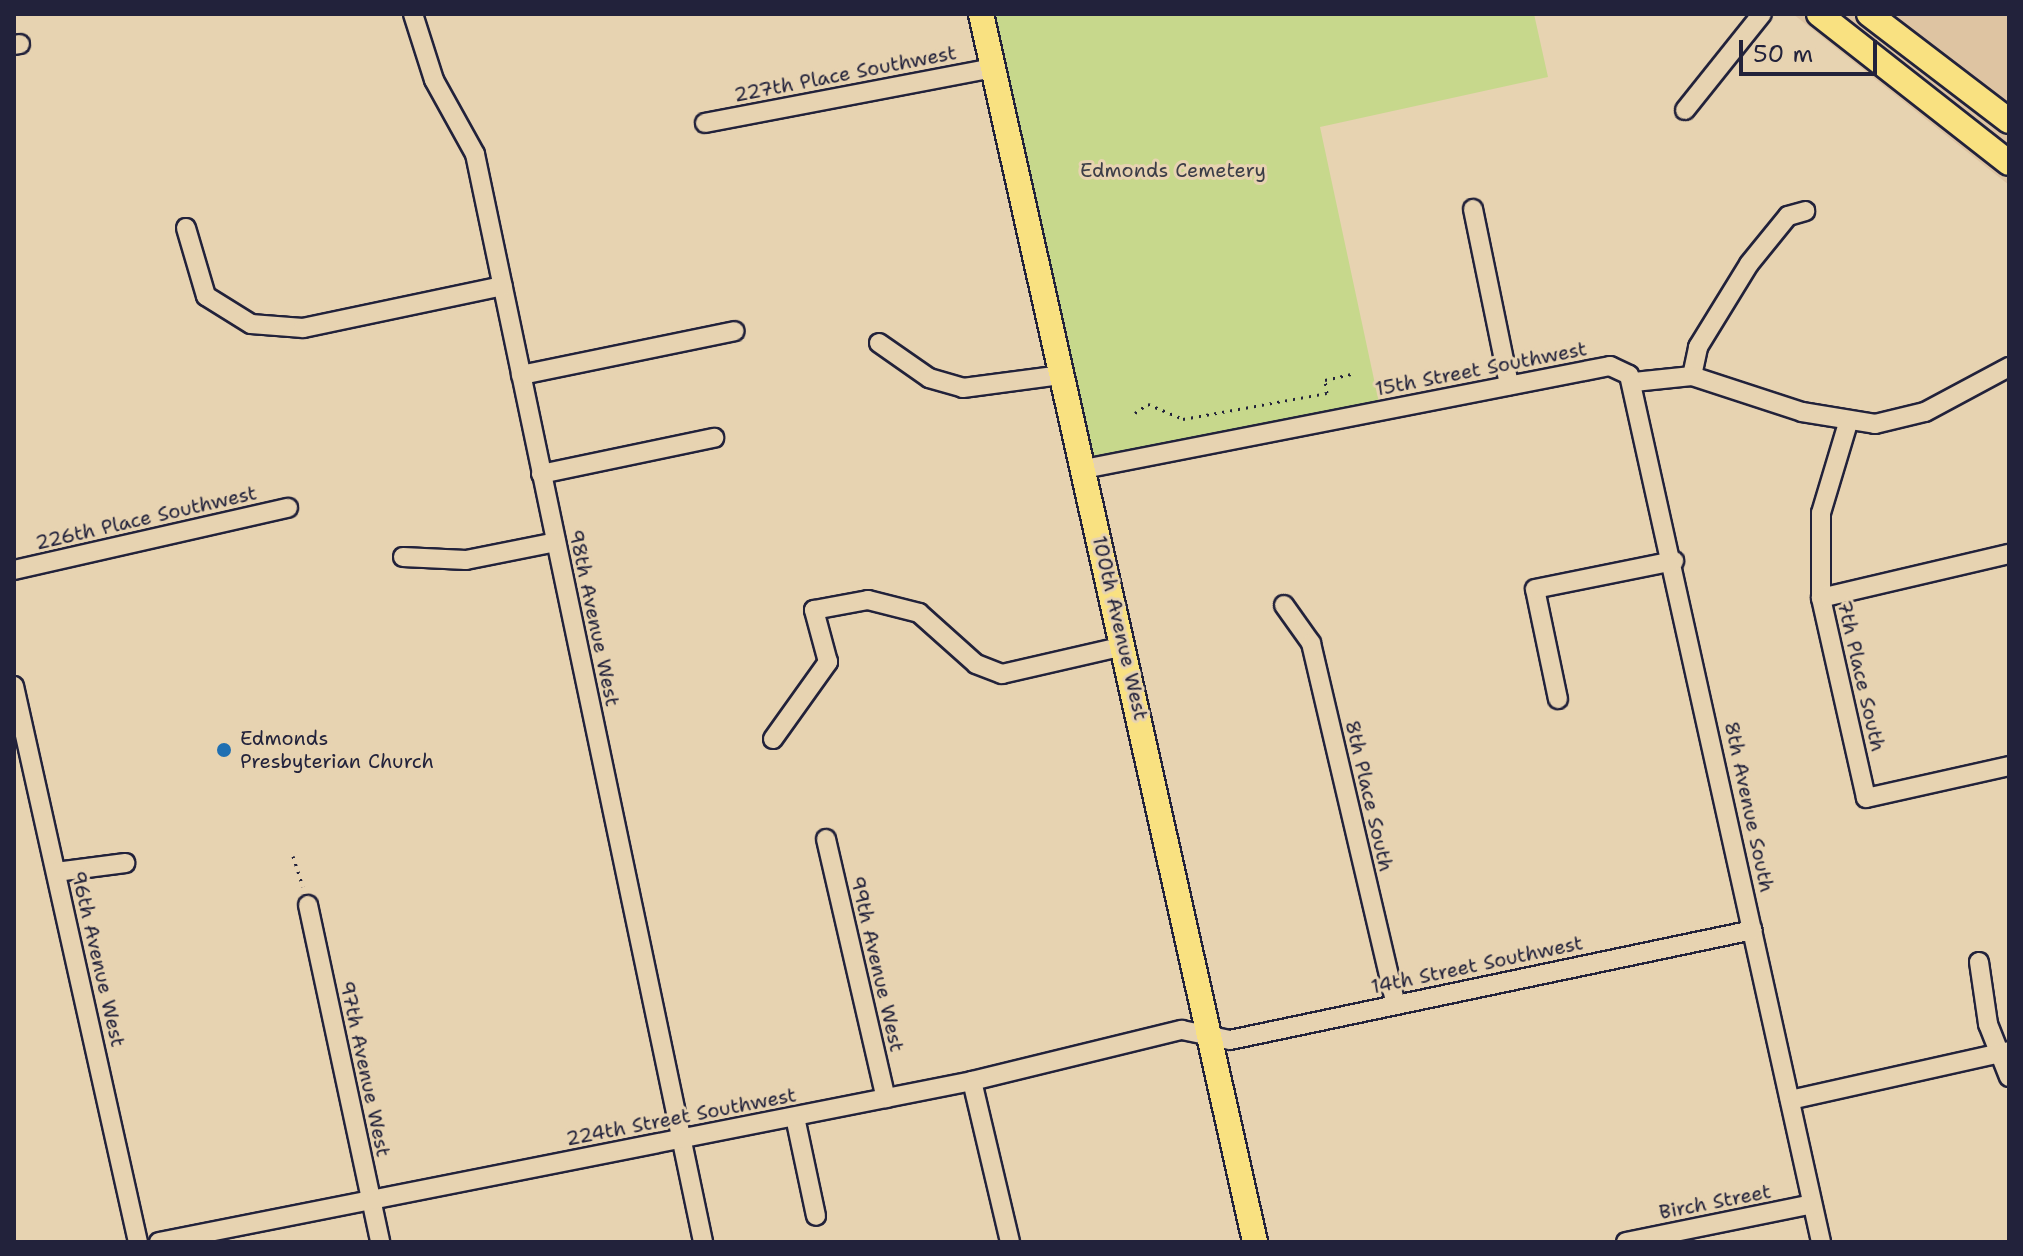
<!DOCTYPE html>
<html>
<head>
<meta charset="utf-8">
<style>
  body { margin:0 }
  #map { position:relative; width:2023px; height:1256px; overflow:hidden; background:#e7d3b1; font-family:"Shantell Sans",sans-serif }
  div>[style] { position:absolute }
  .built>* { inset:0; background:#dec4a2 }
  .green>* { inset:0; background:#c7d88c }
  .path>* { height:3px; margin-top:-1.5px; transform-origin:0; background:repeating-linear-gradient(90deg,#22223b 0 2px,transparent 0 8px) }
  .roads { filter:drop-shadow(2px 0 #22223b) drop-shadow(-2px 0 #22223b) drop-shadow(0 2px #22223b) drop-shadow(0 -2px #22223b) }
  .minor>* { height:18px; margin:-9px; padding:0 9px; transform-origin:9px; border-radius:9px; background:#e7d3b1 }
  .major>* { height:24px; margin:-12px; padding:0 12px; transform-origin:12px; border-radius:12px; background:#f9e181 }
  .dots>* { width:22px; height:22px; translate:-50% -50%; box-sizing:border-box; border:4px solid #e7d3b1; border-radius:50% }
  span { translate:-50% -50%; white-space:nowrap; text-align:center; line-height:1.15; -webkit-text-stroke:6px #e7d3b1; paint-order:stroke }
  .street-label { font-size:20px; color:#22223b }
  .park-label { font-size:20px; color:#3b3d47 }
  .poi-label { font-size:20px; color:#22223b }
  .left { translate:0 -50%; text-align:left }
  .frame { position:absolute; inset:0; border:16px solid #22223b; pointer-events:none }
  .scale { position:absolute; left:1739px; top:40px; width:138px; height:36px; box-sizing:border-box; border:4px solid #22223b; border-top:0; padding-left:10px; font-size:24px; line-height:28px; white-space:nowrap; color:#22223b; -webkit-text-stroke:6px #e7d3b1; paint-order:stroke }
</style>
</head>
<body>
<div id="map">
  <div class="built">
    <div style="clip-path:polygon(1793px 14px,2009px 14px,2009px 185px)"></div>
  </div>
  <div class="green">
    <div style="clip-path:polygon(982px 14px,1534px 14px,1548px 77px,1320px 127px,1381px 412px,1084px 469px)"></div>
  </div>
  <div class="path">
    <div style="left:1135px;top:413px;width:16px;rotate:-35deg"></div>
    <div style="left:1148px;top:404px;width:38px;rotate:23deg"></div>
    <div style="left:1183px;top:419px;width:146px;rotate:-10.2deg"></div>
    <div style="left:1327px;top:393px;width:13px;rotate:-99deg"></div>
    <div style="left:1325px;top:380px;width:27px;rotate:-13deg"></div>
    <div style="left:293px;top:856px;width:32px;rotate:72deg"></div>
  </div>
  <div class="roads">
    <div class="minor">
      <div style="left:413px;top:14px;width:69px;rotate:72.3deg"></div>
      <div style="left:434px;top:80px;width:85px;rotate:61deg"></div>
      <div style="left:475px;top:154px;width:1112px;rotate:78.16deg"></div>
      <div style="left:14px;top:45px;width:6px;rotate:-9deg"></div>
      <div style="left:1685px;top:110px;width:123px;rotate:-51.3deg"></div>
      <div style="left:705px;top:123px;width:293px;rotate:-10.8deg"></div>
      <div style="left:1473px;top:209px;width:180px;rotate:78.4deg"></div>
      <div style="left:186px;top:228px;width:71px;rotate:73.6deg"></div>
      <div style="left:206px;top:296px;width:53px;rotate:31.9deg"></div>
      <div style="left:251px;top:324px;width:52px;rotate:4.4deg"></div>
      <div style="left:303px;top:328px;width:204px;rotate:-11.9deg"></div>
      <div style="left:879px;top:343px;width:61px;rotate:35deg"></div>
      <div style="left:929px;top:378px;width:35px;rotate:16deg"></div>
      <div style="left:963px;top:388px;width:100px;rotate:-7.5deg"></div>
      <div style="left:521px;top:375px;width:218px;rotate:-11.6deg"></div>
      <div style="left:1692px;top:376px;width:30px;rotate:-78deg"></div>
      <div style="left:1698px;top:347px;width:97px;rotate:-58.4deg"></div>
      <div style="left:1749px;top:264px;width:62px;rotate:-50.9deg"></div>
      <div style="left:1788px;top:216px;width:18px;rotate:-16deg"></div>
      <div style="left:1634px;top:382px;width:58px;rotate:-5.9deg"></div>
      <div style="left:1692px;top:376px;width:116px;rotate:18.1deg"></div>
      <div style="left:1802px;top:412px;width:74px;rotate:9.3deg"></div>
      <div style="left:1875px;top:424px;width:51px;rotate:-13.5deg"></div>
      <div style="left:1925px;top:412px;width:95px;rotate:-28.2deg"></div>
      <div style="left:1848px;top:423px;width:94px;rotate:106.7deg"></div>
      <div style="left:1821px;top:513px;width:85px;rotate:90deg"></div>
      <div style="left:1821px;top:598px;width:205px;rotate:77.3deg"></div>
      <div style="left:1866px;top:798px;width:147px;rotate:-12.6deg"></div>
      <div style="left:1084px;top:469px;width:536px;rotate:-11.08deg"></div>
      <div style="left:1610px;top:366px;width:21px;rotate:25deg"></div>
      <div style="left:1629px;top:375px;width:888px;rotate:77.51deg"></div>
      <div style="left:541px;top:474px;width:177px;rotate:-11.8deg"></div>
      <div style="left:403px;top:557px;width:63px;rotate:2.7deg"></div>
      <div style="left:466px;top:560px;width:92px;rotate:-11.3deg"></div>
      <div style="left:14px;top:570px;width:281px;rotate:-12.8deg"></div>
      <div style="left:1821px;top:598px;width:193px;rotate:-13.2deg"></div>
      <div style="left:1284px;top:605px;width:47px;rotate:54.6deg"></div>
      <div style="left:1311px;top:643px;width:371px;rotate:76.8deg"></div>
      <div style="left:14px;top:686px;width:570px;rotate:77.43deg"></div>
      <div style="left:1558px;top:699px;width:112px;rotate:-101.8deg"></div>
      <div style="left:1535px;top:589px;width:142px;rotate:-11.4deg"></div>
      <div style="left:773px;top:739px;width:95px;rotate:-54.5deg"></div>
      <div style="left:828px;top:662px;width:54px;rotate:-105.1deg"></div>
      <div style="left:814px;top:610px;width:55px;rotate:-10.5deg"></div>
      <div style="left:868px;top:600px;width:53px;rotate:14.3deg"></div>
      <div style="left:919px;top:613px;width:76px;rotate:41.8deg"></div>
      <div style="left:976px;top:664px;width:28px;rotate:21deg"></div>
      <div style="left:1002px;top:674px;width:125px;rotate:-12.9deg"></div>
      <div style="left:826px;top:839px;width:266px;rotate:77deg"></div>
      <div style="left:56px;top:872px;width:70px;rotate:-7.4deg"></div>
      <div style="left:308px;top:905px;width:345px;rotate:77.9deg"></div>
      <div style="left:1979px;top:962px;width:63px;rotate:81.7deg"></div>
      <div style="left:1988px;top:1024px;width:57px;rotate:68.4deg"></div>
      <div style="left:972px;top:1081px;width:165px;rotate:76.7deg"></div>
      <div style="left:1790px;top:1100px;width:224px;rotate:-12.6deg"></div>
      <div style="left:795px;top:1117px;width:101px;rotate:78deg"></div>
      <div style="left:159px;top:1242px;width:829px;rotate:-11.2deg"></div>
      <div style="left:972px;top:1081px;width:216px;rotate:-13.7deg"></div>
      <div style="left:1182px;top:1030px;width:49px;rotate:11.8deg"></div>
      <div style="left:1230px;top:1040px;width:534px;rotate:-11.88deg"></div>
      <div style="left:1626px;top:1242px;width:190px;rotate:-11.5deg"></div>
    </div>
    <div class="major">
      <div style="left:981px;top:14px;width:1258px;rotate:77.42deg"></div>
      <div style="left:1819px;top:14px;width:241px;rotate:38.1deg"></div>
      <div style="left:1869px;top:14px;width:176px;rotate:37.4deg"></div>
    </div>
  </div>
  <div class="dots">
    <div style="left:224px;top:750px;background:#1f6fb2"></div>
  </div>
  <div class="street-label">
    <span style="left:845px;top:74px;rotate:-11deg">227th Place Southwest</span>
    <span style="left:1481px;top:369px;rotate:-11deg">15th Street Southwest</span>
    <span style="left:146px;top:518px;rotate:-13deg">226th Place Southwest</span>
    <span style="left:594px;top:618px;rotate:78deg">98th Avenue West</span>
    <span style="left:1120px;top:628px;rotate:77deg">100th Avenue West</span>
    <span style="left:1861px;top:676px;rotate:77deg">7th Place South</span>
    <span style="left:1369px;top:796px;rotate:77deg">8th Place South</span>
    <span style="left:1749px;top:807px;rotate:78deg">8th Avenue South</span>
    <span style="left:98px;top:959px;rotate:77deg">96th Avenue West</span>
    <span style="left:877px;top:964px;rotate:77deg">99th Avenue West</span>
    <span style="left:1477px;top:965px;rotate:-12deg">14th Street Southwest</span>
    <span style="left:365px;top:1069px;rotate:78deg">97th Avenue West</span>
    <span style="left:681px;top:1117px;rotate:-11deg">224th Street Southwest</span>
    <span style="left:1715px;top:1202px;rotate:-11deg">Birch Street</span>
  </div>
  <div class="park-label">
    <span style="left:1173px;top:170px">Edmonds Cemetery</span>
  </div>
  <div class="poi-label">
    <span class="left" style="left:240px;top:750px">Edmonds<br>Presbyterian Church</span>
  </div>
  <div class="frame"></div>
  <div class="scale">50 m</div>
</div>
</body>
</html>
